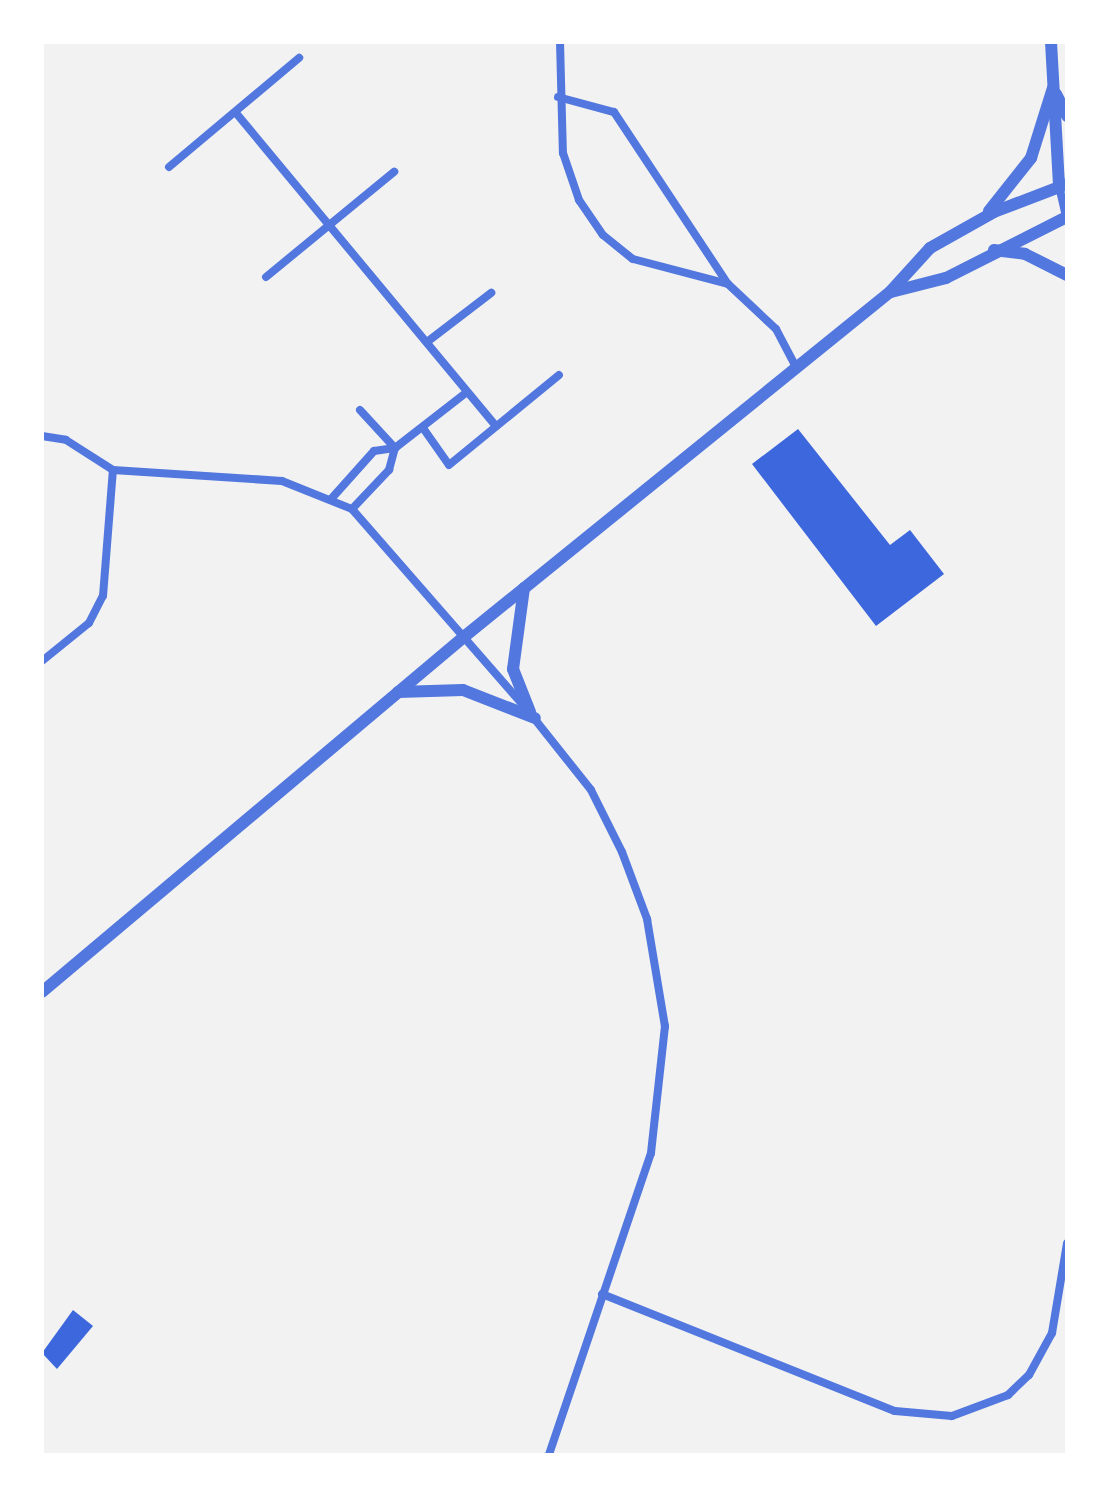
<!DOCTYPE html>
<html>
<head>
<meta charset="utf-8">
<style>
  body { margin:0 }
  #map { position:relative; width:1109px; height:1497px; overflow:hidden; background:#f2f2f2; font-family:Rubik,sans-serif }
  div>[style] { position:absolute }
  .building>* { inset:0; background:#3d67dc }
  .minor>* { height:8px; margin:-4px; padding:0 4px; transform-origin:4px; border-radius:4px; background:#5277de }
  .tertiary>* { height:12px; margin:-6px; padding:0 6px; transform-origin:6px; border-radius:6px; background:#5277de }
  span { translate:-50% -50%; white-space:nowrap; text-align:center; line-height:1.15; -webkit-text-stroke:7px #fff; paint-order:stroke }
  .frame { position:absolute; inset:0; border:44px solid #fff; pointer-events:none }
</style>
</head>
<body>
<div id="map">
  <div class="building">
    <div style="clip-path:polygon(798px 429px,890px 545px,910px 530px,944px 574px,876px 626px,752px 464px)"></div>
    <div style="clip-path:polygon(73px 1310px,93px 1326px,57px 1369px,42px 1353px)"></div>
  </div>
  <div class="minor">
    <div style="left:560px;top:42px;width:111px;rotate:88.5deg"></div>
    <div style="left:563px;top:153px;width:50px;rotate:71.2deg"></div>
    <div style="left:579px;top:200px;width:42px;rotate:55.6deg"></div>
    <div style="left:603px;top:235px;width:38px;rotate:39deg"></div>
    <div style="left:633px;top:259px;width:98px;rotate:14.7deg"></div>
    <div style="left:728px;top:284px;width:66px;rotate:43.2deg"></div>
    <div style="left:776px;top:329px;width:41px;rotate:62.2deg"></div>
    <div style="left:558px;top:97px;width:58px;rotate:15deg"></div>
    <div style="left:614px;top:112px;width:205px;rotate:56.5deg"></div>
    <div style="left:236px;top:113px;width:407px;rotate:50.3deg"></div>
    <div style="left:169px;top:167px;width:170px;rotate:-40deg"></div>
    <div style="left:1059px;top:186px;width:35px;rotate:77deg"></div>
    <div style="left:266px;top:277px;width:166px;rotate:-39.4deg"></div>
    <div style="left:427px;top:342px;width:81px;rotate:-37.4deg"></div>
    <div style="left:360px;top:410px;width:52px;rotate:47.4deg"></div>
    <div style="left:423px;top:428px;width:45px;rotate:54.9deg"></div>
    <div style="left:449px;top:465px;width:142px;rotate:-39.3deg"></div>
    <div style="left:42px;top:436px;width:24px;rotate:9deg"></div>
    <div style="left:66px;top:440px;width:56px;rotate:32.6deg"></div>
    <div style="left:113px;top:470px;width:169px;rotate:3.7deg"></div>
    <div style="left:282px;top:481px;width:75px;rotate:21.8deg"></div>
    <div style="left:352px;top:509px;width:262px;rotate:48.9deg"></div>
    <div style="left:332px;top:498px;width:63px;rotate:-48.2deg"></div>
    <div style="left:374px;top:451px;width:21px;rotate:-8deg"></div>
    <div style="left:395px;top:448px;width:91px;rotate:-37.9deg"></div>
    <div style="left:352px;top:509px;width:54px;rotate:-46.5deg"></div>
    <div style="left:389px;top:470px;width:23px;rotate:-75deg"></div>
    <div style="left:42px;top:661px;width:60px;rotate:-39deg"></div>
    <div style="left:89px;top:623px;width:30px;rotate:-63deg"></div>
    <div style="left:103px;top:596px;width:126px;rotate:-85.5deg"></div>
    <div style="left:533px;top:717px;width:93px;rotate:51.5deg"></div>
    <div style="left:591px;top:790px;width:69px;rotate:63.4deg"></div>
    <div style="left:622px;top:852px;width:72px;rotate:69.5deg"></div>
    <div style="left:647px;top:919px;width:109px;rotate:80.5deg"></div>
    <div style="left:665px;top:1026px;width:128px;rotate:96.3deg"></div>
    <div style="left:651px;top:1153px;width:319px;rotate:108.7deg"></div>
    <div style="left:602px;top:1294px;width:315px;rotate:21.8deg"></div>
    <div style="left:895px;top:1411px;width:57px;rotate:5deg"></div>
    <div style="left:952px;top:1416px;width:60px;rotate:-20.6deg"></div>
    <div style="left:1008px;top:1395px;width:29px;rotate:-44deg"></div>
    <div style="left:1029px;top:1375px;width:48px;rotate:-61.3deg"></div>
    <div style="left:1052px;top:1333px;width:91px;rotate:-80.5deg"></div>
  </div>
  <div class="tertiary">
    <div style="left:1051px;top:42px;width:144px;rotate:86.8deg"></div>
    <div style="left:1056px;top:94px;width:25px;rotate:63deg"></div>
    <div style="left:989px;top:211px;width:68px;rotate:-51.6deg"></div>
    <div style="left:1031px;top:158px;width:73px;rotate:-72.6deg"></div>
    <div style="left:994px;top:250px;width:31px;rotate:7deg"></div>
    <div style="left:1025px;top:254px;width:47px;rotate:26.6deg"></div>
    <div style="left:891px;top:292px;width:57px;rotate:-14.3deg"></div>
    <div style="left:946px;top:278px;width:136px;rotate:-26.8deg"></div>
    <div style="left:524px;top:588px;width:82px;rotate:97.7deg"></div>
    <div style="left:513px;top:669px;width:46px;rotate:68.4deg"></div>
    <div style="left:398px;top:692px;width:65px;rotate:-1.8deg"></div>
    <div style="left:463px;top:690px;width:77px;rotate:21.3deg"></div>
    <div style="left:42px;top:992px;width:553px;rotate:-40.08deg"></div>
    <div style="left:465px;top:636px;width:547px;rotate:-38.99deg"></div>
    <div style="left:890px;top:292px;width:59px;rotate:-47.7deg"></div>
    <div style="left:930px;top:248px;width:73px;rotate:-29.4deg"></div>
    <div style="left:994px;top:212px;width:78px;rotate:-21deg"></div>
  </div>
  <div class="frame"></div>
</div>
</body>
</html>
